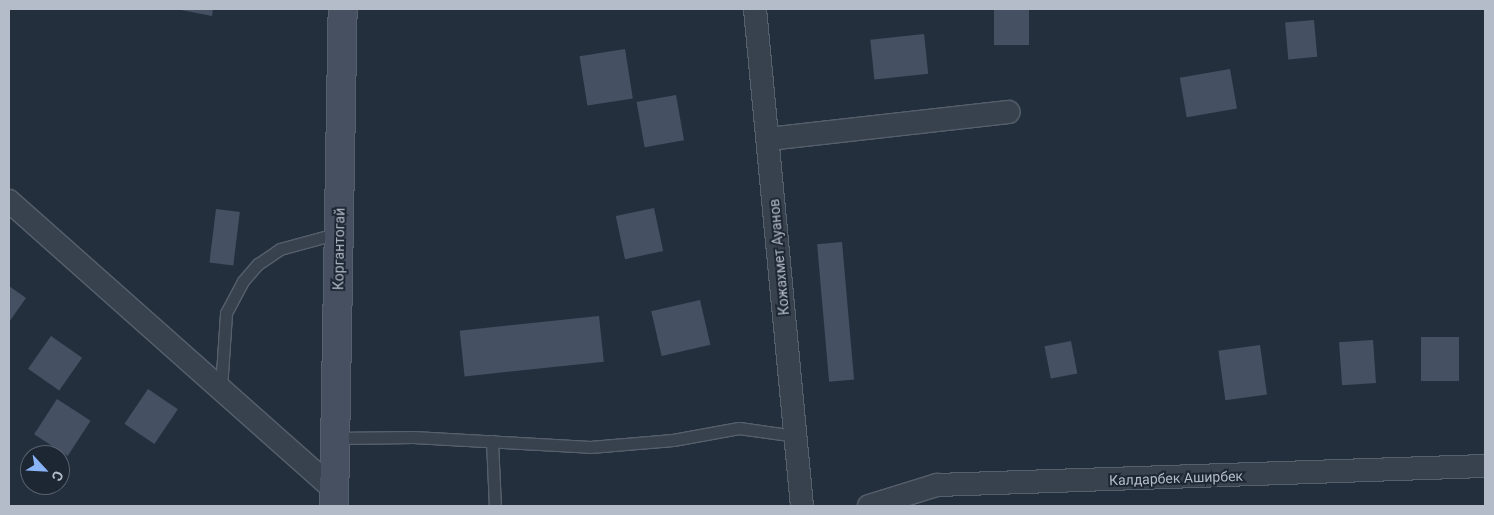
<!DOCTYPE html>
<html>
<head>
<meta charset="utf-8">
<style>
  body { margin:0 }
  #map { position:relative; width:1494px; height:515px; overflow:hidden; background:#242f3e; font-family:Roboto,sans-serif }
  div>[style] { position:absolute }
  .building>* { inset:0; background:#455162; transform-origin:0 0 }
  .roads { filter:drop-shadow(1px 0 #565f6c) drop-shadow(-1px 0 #565f6c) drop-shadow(0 1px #565f6c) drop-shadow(0 -1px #565f6c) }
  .lane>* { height:11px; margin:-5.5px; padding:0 5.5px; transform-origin:5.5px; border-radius:5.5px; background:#38414e }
  .street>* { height:22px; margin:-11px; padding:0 11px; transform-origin:11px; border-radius:11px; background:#38414e }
  .secondary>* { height:28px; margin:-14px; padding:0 14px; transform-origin:14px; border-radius:14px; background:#465061 }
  span { translate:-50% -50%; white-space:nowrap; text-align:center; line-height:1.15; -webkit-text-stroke:4px #1d2633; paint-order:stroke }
  .street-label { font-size:14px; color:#b4bcc9 }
  .frame { position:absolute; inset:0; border:10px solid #b4bcc9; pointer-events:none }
  .north { position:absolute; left:20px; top:445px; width:50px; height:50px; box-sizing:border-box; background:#1d2633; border:1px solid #59626f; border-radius:50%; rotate:115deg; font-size:14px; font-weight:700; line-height:20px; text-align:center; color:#b4bcc9 }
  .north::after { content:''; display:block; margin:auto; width:18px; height:22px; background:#8ab4f8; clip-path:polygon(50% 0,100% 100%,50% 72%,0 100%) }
</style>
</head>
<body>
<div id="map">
  <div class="building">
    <div style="clip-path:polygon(176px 9px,213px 9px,212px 16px)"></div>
    <div style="left:994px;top:9px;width:35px;height:36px"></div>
    <div style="left:1314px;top:20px;width:37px;height:29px;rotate:85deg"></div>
    <div style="left:924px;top:34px;width:40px;height:54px;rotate:84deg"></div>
    <div style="left:625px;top:49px;width:50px;height:46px;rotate:81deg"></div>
    <div style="left:1230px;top:69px;width:40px;height:51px;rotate:80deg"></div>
    <div style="left:676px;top:95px;width:46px;height:40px;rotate:80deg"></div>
    <div style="left:654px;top:208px;width:44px;height:39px;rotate:78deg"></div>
    <div style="left:216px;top:209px;width:24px;height:54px;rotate:7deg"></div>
    <div style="left:842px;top:242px;width:138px;height:25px;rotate:85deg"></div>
    <div style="clip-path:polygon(9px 286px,26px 298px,9px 322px)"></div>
    <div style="left:700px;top:300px;width:46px;height:50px;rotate:77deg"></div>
    <div style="left:599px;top:316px;width:46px;height:140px;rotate:84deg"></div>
    <div style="left:51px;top:336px;width:38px;height:40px;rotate:35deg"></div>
    <div style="left:1421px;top:337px;width:38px;height:44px"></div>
    <div style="left:1373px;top:340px;width:43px;height:34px;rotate:86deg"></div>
    <div style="left:1071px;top:341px;width:33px;height:27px;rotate:79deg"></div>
    <div style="left:1260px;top:345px;width:50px;height:42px;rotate:82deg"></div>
    <div style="left:148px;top:389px;width:36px;height:42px;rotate:34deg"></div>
    <div style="left:57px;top:399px;width:40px;height:42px;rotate:33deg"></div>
  </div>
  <div class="roads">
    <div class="lane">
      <div style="left:221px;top:389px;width:76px;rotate:-86.2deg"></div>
      <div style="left:226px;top:313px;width:36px;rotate:-62deg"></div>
      <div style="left:243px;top:281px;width:23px;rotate:-49deg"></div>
      <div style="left:258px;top:264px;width:27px;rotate:-34deg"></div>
      <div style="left:280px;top:249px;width:61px;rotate:-15.2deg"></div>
      <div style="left:336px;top:438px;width:77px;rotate:-0.7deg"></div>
      <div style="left:413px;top:437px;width:177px;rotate:3.2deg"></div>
      <div style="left:590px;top:447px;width:83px;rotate:-4.8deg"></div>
      <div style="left:673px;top:440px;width:67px;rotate:-10.3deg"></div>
      <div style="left:739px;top:428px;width:58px;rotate:8deg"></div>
      <div style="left:492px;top:441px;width:65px;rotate:87.4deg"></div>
    </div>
    <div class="street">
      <div style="left:755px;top:9px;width:499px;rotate:84.6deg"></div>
      <div style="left:768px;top:139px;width:242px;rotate:-6.4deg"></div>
      <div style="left:9px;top:201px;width:436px;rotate:41.6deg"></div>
      <div style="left:869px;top:506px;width:71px;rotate:-17.2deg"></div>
      <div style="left:937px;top:485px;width:548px;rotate:-1.99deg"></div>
    </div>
    <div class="secondary">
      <div style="left:334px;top:506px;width:497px;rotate:-89deg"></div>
    </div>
  </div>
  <div class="street-label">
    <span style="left:339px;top:249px;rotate:-89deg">Коргантогай</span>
    <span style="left:779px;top:257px;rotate:-95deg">Кожахмет Ауанов</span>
    <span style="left:1176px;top:478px;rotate:-2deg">Калдарбек Аширбек</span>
  </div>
  <div class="frame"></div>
  <div class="north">С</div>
</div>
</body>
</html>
